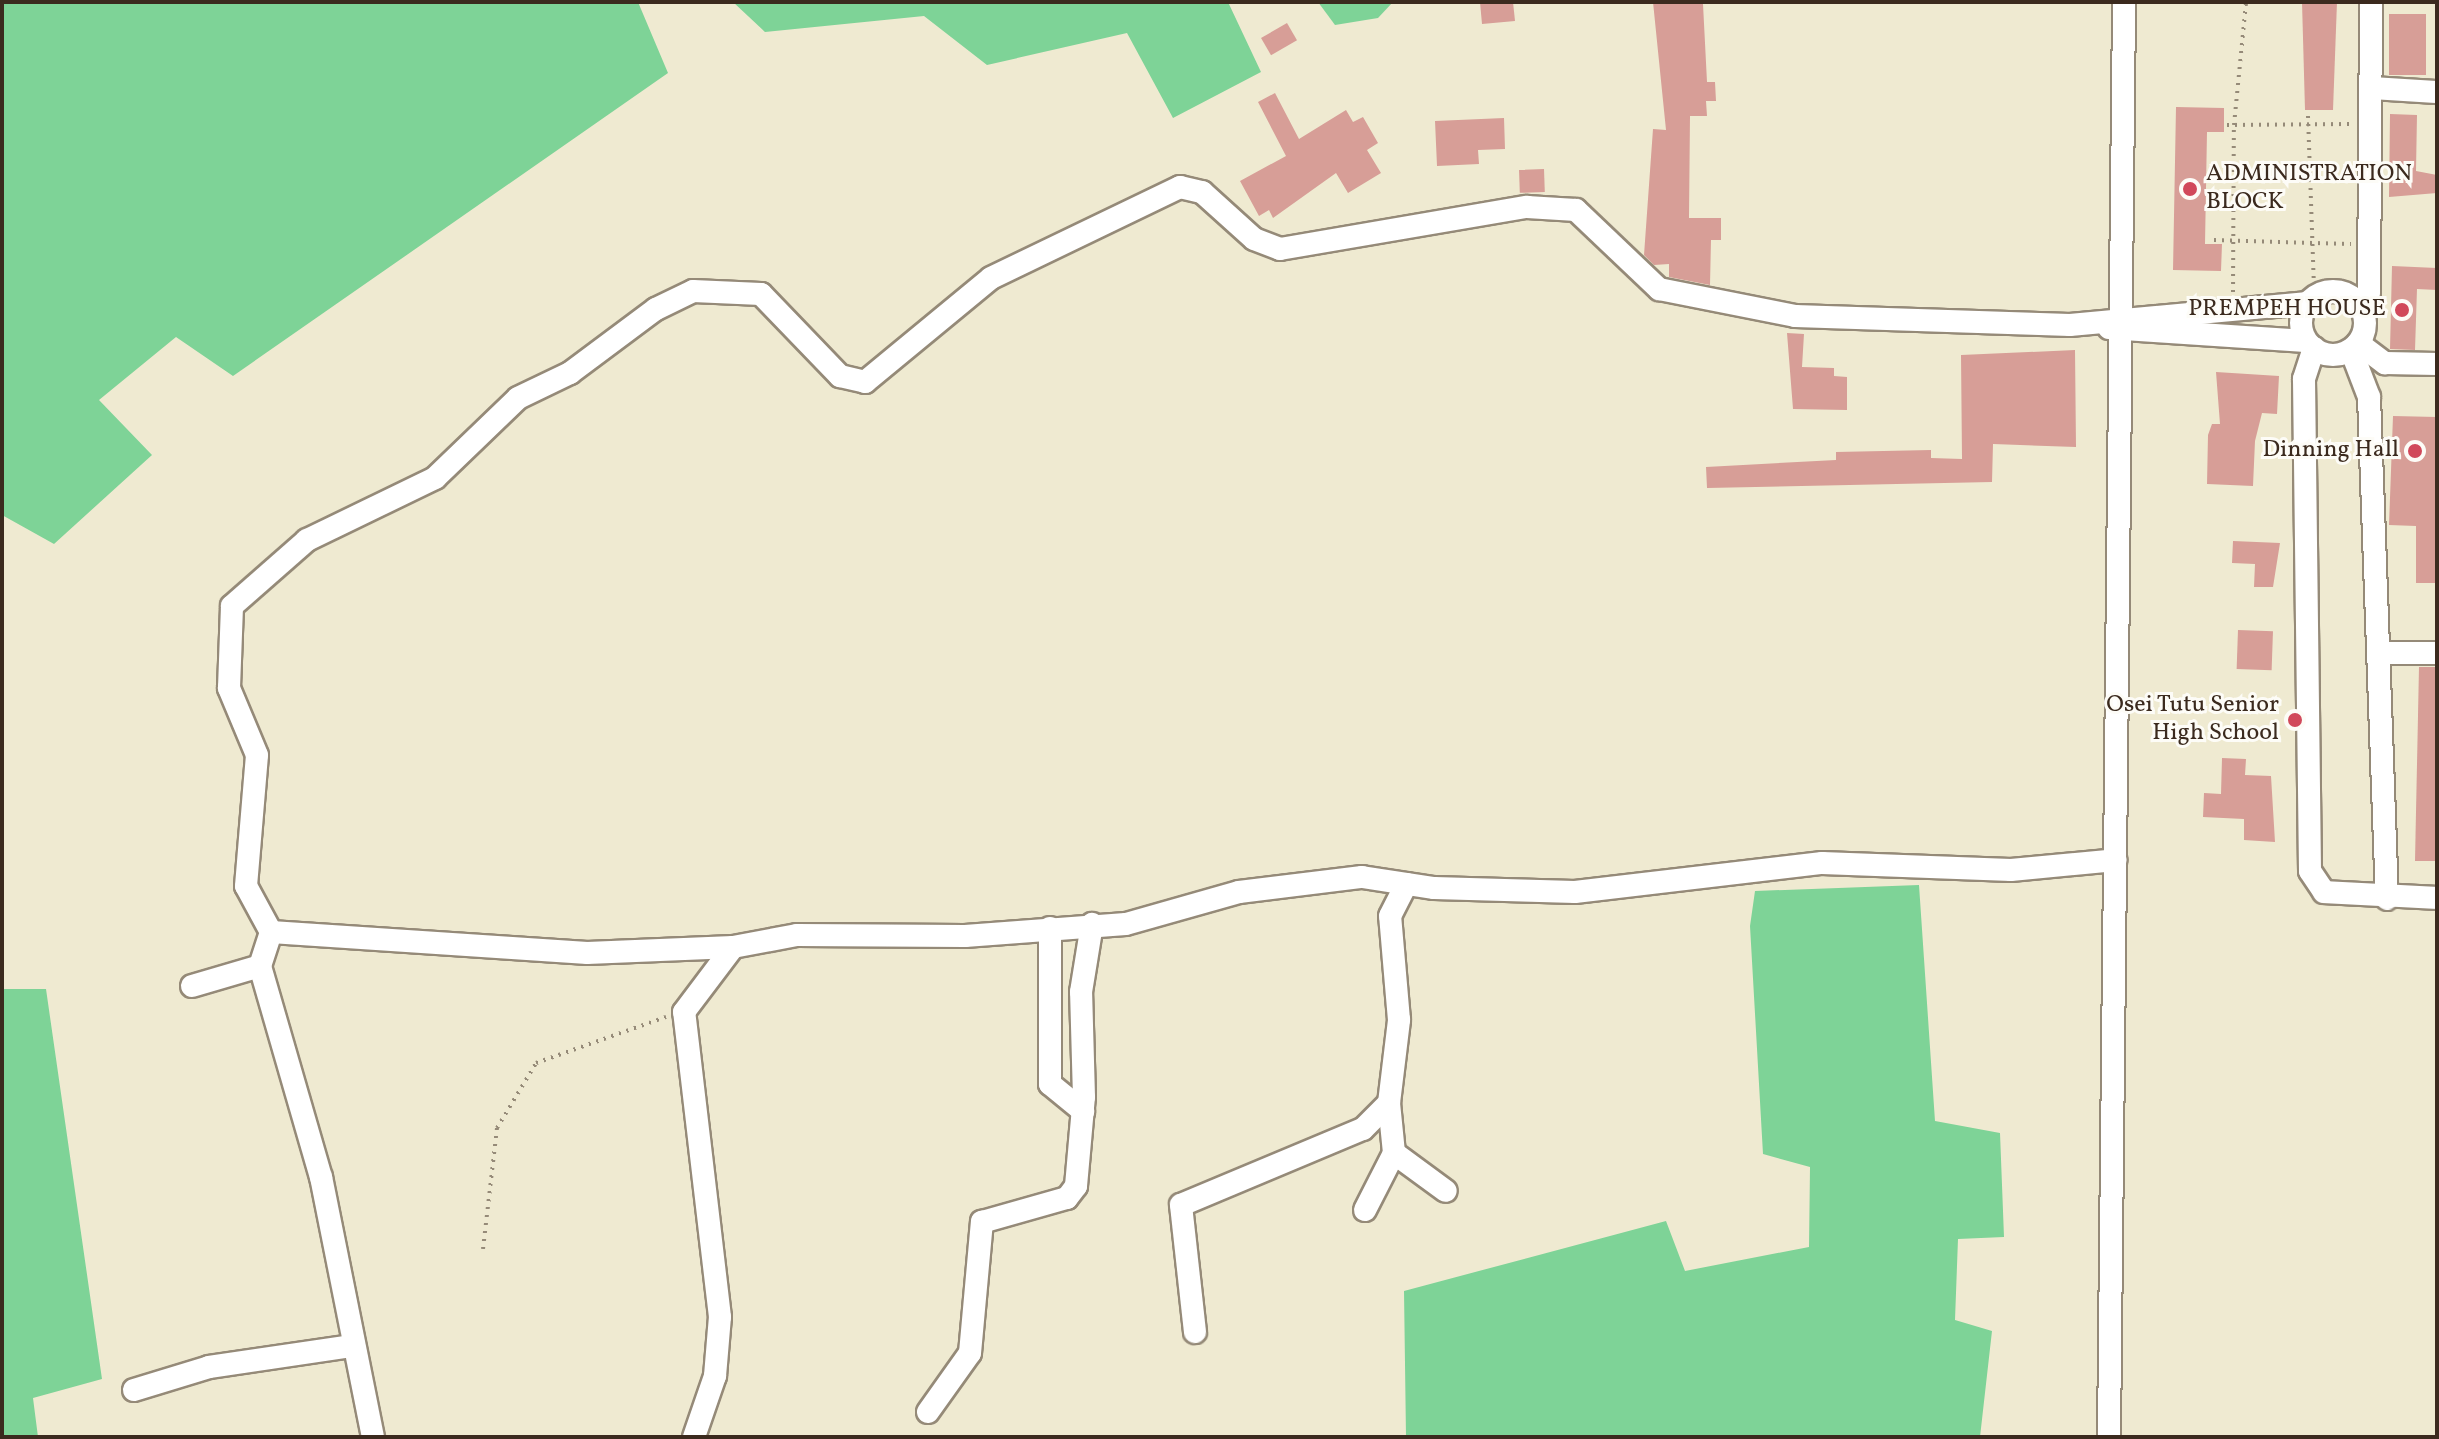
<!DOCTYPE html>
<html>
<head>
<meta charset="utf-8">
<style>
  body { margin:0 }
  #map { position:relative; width:2439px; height:1439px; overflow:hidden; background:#efead1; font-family:Vollkorn,serif }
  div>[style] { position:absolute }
  .green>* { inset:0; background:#7ed397 }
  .building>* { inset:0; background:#d79e97; transform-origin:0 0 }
  .path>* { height:4px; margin-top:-2px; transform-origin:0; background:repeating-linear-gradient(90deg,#958a78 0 2px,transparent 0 8px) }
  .roads { filter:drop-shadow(2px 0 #958a78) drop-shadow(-2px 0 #958a78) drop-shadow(0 2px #958a78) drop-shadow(0 -2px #958a78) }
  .minor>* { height:22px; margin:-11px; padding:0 11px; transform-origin:11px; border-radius:11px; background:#fff }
  .minor>.ring { margin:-11px; padding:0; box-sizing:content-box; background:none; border:22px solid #fff; border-radius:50% }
  .dots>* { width:22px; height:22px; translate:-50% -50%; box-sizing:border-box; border:4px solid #fdfcf7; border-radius:50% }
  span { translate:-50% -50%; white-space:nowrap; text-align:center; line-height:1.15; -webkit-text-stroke:6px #fdfcf7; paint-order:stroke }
  .poi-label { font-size:24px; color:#3b2a1e }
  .left { translate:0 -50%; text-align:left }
  .right { translate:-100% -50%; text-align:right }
  .frame { position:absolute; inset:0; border:4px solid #3b2a1e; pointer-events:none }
</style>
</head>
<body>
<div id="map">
  <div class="green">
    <div style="clip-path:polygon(2px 2px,638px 2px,668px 73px,233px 376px,176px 337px,99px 400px,152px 455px,54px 544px,2px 515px)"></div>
    <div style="clip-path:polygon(733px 2px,1228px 2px,1261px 72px,1173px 118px,1127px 33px,987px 65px,924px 16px,765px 32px)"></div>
    <div style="clip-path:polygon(1318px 2px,1393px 2px,1378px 18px,1335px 25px)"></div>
    <div style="clip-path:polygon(1919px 885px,1935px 1121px,2000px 1133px,2004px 1237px,1958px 1239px,1955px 1320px,1992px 1331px,1980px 1437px,1406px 1437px,1404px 1291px,1666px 1221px,1685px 1271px,1809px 1247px,1810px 1167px,1763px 1154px,1750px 926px,1755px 891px)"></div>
    <div style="clip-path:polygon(2px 989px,46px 989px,102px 1379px,33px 1398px,38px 1437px,2px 1437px)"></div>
  </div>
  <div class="building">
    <div style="clip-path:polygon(1480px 2px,1513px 2px,1515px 21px,1482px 24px)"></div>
    <div style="clip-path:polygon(1653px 2px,1703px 4px,1707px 82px,1715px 82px,1716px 101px,1706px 101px,1707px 116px,1690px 116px,1689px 218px,1721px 218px,1721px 240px,1711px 240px,1710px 285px,1669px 277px,1669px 264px,1654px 265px,1644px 255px,1653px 129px,1666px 130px)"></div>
    <div style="clip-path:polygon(2302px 2px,2337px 2px,2333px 110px,2305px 110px)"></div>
    <div style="left:2389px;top:14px;width:37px;height:61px"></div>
    <div style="left:1287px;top:23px;width:20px;height:30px;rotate:60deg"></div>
    <div style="clip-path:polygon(1275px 93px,1299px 139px,1346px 110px,1353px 122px,1363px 117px,1378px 143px,1367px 150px,1381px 173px,1348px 193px,1336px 173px,1273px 218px,1269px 210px,1259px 216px,1240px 181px,1286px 156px,1258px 102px)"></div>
    <div style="clip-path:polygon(2176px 107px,2224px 108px,2224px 132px,2207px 132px,2205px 244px,2222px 244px,2221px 271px,2173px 270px)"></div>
    <div style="clip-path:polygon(2390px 114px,2417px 115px,2416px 171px,2437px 175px,2437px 193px,2389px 197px)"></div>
    <div style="clip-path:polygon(1504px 118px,1505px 149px,1478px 150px,1479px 164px,1437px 166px,1435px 121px)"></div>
    <div style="left:1544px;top:169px;width:23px;height:25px;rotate:88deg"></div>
    <div style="clip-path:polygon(2392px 266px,2437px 268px,2437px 290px,2417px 289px,2415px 350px,2390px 349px)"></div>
    <div style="clip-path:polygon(1787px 333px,1804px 334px,1802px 367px,1834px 368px,1834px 376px,1847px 377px,1847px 410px,1793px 409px)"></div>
    <div style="clip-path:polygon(2075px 350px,2076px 447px,1993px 444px,1992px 482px,1707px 488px,1706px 467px,1836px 460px,1836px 452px,1931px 450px,1931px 458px,1962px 459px,1961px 355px)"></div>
    <div style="clip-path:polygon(2216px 372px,2279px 376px,2277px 414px,2262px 413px,2255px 441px,2253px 486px,2207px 484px,2208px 435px,2212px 424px,2220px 424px)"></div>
    <div style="clip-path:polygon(2393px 416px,2437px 417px,2437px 583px,2416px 583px,2416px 526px,2389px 525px)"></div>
    <div style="clip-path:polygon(2233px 541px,2280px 543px,2273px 587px,2254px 587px,2255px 564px,2232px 563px)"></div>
    <div style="left:2238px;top:630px;width:35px;height:39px;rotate:2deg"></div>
    <div style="clip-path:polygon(2419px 667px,2437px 667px,2437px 861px,2415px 861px)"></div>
    <div style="clip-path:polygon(2222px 758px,2246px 759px,2245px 775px,2271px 776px,2275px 842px,2244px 840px,2244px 819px,2203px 817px,2204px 793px,2221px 794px)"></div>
  </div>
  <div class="path">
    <div style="left:2308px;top:116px;width:169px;rotate:88deg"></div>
    <div style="left:2227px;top:125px;width:124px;rotate:-0.5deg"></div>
    <div style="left:2214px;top:240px;width:137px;rotate:1.7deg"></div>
    <div style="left:2233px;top:292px;width:167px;rotate:-89.7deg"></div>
    <div style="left:2234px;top:125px;width:124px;rotate:-84.4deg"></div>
    <div style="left:483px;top:1249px;width:122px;rotate:-83.4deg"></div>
    <div style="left:497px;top:1128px;width:76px;rotate:-59deg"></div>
    <div style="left:536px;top:1063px;width:138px;rotate:-19.5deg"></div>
  </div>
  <div class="roads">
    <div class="minor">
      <div style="left:2371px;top:88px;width:66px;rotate:3.5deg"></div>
      <div class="ring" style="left:2301px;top:291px;width:42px;height:42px"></div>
      <div style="left:2359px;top:303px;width:15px;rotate:-48deg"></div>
      <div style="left:2369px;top:292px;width:290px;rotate:-89.6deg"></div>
      <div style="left:2109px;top:328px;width:197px;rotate:3.8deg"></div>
      <div style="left:2358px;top:343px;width:34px;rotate:37deg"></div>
      <div style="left:2385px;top:363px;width:52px;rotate:1.1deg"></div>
      <div style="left:2314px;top:348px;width:33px;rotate:108deg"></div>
      <div style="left:2304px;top:379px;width:492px;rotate:89.3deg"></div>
      <div style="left:2310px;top:871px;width:25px;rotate:56deg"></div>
      <div style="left:2324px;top:892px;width:113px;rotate:3deg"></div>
      <div style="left:2351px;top:350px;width:50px;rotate:69deg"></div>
      <div style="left:2369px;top:397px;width:502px;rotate:87.95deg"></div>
      <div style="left:2380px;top:653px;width:57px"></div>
      <div style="left:1050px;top:928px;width:156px;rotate:90deg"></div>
      <div style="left:1050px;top:1084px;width:43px;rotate:39.3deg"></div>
      <div style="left:271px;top:932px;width:52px;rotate:-118.5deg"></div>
      <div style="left:246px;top:886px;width:131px;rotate:-85.2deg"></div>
      <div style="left:257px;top:755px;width:73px;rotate:-112.7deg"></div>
      <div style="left:229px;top:688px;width:82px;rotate:-87.9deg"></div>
      <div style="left:232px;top:606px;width:100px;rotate:-41.3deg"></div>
      <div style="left:307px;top:540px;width:142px;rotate:-25.8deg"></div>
      <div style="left:435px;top:478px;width:115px;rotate:-43.9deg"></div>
      <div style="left:518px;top:398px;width:58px;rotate:-25.7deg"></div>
      <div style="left:570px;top:373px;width:107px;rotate:-36.7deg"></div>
      <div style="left:656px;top:309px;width:41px;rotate:-25.9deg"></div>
      <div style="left:693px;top:291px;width:68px;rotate:2.5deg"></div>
      <div style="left:761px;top:294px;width:114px;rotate:46.1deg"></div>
      <div style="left:840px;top:376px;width:26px;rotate:13deg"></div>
      <div style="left:865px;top:382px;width:163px;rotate:-39.5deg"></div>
      <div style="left:991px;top:278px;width:210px;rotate:-25.7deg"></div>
      <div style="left:1180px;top:187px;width:23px;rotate:13deg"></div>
      <div style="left:1202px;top:192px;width:70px;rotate:42.1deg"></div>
      <div style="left:1254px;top:239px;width:28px;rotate:21deg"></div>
      <div style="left:1280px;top:249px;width:251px;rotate:-9.7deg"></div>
      <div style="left:1527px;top:207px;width:49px;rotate:3.5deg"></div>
      <div style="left:1576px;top:210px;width:115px;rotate:43.6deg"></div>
      <div style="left:1659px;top:289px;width:139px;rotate:11.2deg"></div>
      <div style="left:1795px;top:316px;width:275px;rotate:1.9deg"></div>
      <div style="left:2070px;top:325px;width:239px;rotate:-5.3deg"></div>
      <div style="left:271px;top:932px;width:317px;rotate:3.8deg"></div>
      <div style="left:587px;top:953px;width:146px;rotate:-2.4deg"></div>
      <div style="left:733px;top:947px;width:65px;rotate:-10.6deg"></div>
      <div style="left:797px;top:935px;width:168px;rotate:0.3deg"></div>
      <div style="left:965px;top:936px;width:161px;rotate:-4.3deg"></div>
      <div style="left:1126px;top:924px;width:117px;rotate:-15.8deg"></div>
      <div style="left:1239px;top:892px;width:124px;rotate:-7deg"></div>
      <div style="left:1362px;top:877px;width:73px;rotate:8.7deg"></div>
      <div style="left:1434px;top:888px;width:141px;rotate:1.6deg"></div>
      <div style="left:1575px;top:892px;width:249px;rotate:-6.7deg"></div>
      <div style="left:1822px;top:863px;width:189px;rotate:2.1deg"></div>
      <div style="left:2011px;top:870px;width:105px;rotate:-5.4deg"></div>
      <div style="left:260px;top:966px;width:220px;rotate:73.9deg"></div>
      <div style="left:321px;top:1177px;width:265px;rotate:78.7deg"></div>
      <div style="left:192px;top:986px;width:71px;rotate:-16.4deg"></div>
      <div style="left:260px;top:966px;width:36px;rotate:-72deg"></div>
      <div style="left:1394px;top:1153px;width:64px;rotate:36.2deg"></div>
      <div style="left:1365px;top:1210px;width:64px;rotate:-63deg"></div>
      <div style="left:1394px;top:1153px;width:50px;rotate:-95.7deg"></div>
      <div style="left:1195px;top:1332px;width:128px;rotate:-96.3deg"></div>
      <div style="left:1181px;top:1205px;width:197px;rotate:-22.7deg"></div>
      <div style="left:1363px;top:1129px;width:37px;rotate:-45deg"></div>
      <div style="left:1389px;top:1103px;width:84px;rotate:-83.1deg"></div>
      <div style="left:1399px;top:1020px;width:104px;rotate:-94.9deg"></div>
      <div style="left:1390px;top:916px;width:36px;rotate:-63deg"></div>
      <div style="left:134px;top:1390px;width:78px;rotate:-17deg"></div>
      <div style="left:209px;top:1367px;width:145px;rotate:-8.4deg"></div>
      <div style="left:928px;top:1412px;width:72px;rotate:-54.6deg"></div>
      <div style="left:970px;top:1353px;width:132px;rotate:-84.8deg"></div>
      <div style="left:982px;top:1222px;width:88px;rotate:-15.8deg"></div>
      <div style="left:1067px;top:1198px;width:15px;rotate:-53deg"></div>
      <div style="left:1076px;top:1186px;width:89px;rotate:-84.9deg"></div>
      <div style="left:1084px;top:1097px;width:105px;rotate:-91.6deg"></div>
      <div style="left:1081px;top:992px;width:69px;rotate:-80.8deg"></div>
      <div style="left:694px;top:1437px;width:65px;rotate:-71deg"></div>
      <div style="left:715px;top:1376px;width:59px;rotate:-85.2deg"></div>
      <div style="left:720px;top:1317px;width:307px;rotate:-96.7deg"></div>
      <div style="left:684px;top:1012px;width:81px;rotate:-53deg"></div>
      <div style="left:2109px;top:1437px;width:1435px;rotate:-89.4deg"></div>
    </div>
  </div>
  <div class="dots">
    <div style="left:2190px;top:189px;background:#d1495b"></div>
    <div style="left:2402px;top:310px;background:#d1495b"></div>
    <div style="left:2415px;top:451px;background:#d1495b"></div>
    <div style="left:2295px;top:720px;background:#d1495b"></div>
  </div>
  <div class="poi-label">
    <span class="left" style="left:2206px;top:189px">ADMINISTRATION<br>BLOCK</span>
    <span class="right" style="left:2386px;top:310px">PREMPEH HOUSE</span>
    <span class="right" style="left:2399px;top:451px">Dinning Hall</span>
    <span class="right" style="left:2279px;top:720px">Osei Tutu Senior<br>High School</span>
  </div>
  <div class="frame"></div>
</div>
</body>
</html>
